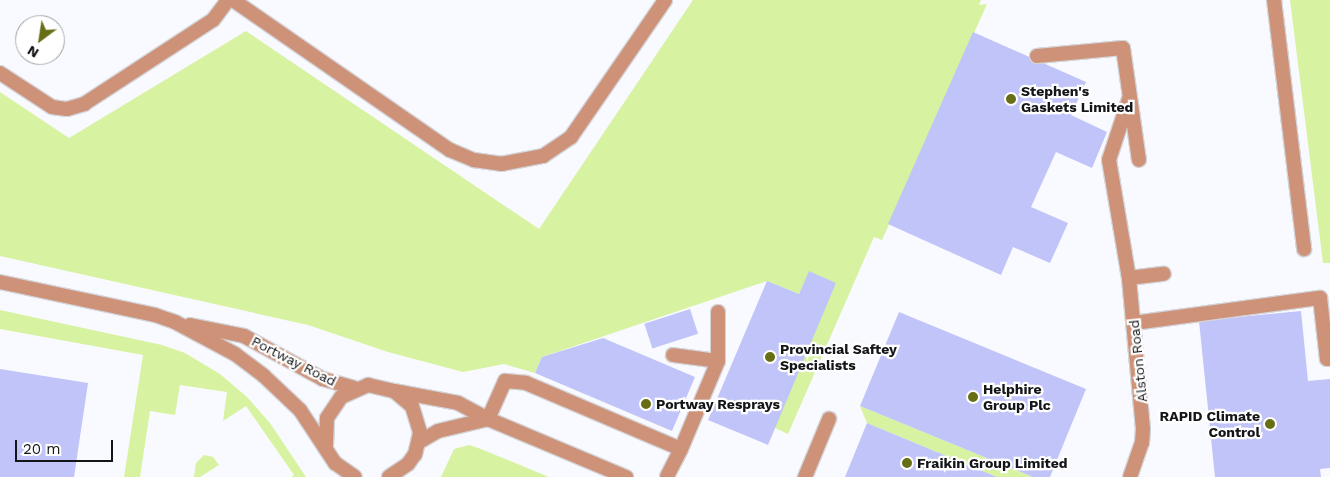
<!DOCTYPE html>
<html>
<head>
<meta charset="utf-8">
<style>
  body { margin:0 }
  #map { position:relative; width:1330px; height:477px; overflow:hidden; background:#f9faff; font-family:"Work Sans",sans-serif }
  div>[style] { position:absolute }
  .green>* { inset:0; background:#d7f2a0 }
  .building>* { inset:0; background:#c0c4f8; transform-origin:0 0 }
  .roads { filter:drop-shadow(1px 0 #d4d5da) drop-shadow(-1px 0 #d4d5da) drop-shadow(0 1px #d4d5da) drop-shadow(0 -1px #d4d5da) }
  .service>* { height:14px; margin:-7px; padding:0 7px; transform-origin:7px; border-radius:7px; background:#cd9278 }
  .minor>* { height:14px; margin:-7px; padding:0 7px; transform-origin:7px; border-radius:7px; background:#cd9278 }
  .tertiary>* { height:14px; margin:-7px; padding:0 7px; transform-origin:7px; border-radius:7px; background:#cd9278 }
  .dots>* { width:14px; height:14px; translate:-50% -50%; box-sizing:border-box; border:2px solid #fff; border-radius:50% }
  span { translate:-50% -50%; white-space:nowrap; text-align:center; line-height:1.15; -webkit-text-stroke:4.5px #fff; paint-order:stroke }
  .poi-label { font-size:14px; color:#141518; font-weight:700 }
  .left { translate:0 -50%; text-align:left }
  .right { translate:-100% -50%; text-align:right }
  .street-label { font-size:14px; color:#141518 }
  .north { position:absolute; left:15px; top:15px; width:50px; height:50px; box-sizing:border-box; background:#fff; border:1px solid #a1a1a3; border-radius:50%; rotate:211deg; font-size:14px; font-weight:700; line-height:20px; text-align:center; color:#141518 }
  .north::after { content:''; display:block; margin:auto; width:18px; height:22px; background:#676e15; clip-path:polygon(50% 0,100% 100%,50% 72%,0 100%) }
  .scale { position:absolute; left:15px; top:440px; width:98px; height:22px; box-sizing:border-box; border:2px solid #141518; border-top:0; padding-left:6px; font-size:15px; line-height:18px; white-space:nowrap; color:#141518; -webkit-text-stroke:4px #fff; paint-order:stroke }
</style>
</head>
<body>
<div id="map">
  <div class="green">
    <div style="clip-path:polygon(693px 0,981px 0,979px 5px,987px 4px,882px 240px,874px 237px,788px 434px,775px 428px,809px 272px,799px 294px,767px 281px,542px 357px,535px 373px,504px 364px,463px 372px,388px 352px,308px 325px,0 256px,0 92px,69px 138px,246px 31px,539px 229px)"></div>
    <div style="clip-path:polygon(1290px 0,1330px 0,1330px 263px,1323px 263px)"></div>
    <div style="clip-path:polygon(0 310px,162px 345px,185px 353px,220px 374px,247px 397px,270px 423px,306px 477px,291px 477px,294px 475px,246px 406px,223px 421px,227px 392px,180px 385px,175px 415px,150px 411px,140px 477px,124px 477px,143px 355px,0 329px)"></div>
    <div style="clip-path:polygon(860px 406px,1033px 477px,997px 477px,867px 423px)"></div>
    <div style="clip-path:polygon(469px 445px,481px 449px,549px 477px,441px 477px,454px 449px)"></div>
    <div style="clip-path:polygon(204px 455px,213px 457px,219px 465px,200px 477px,194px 477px,196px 463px)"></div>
  </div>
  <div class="building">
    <div style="clip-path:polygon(973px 32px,1086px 82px,1071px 115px,1107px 132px,1092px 168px,1056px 152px,1031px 207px,1068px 223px,1050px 263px,1013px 247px,1001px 275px,888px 224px)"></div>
    <div style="clip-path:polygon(809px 271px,836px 283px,768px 445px,708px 420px,767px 281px,799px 294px)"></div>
    <div style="left:690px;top:309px;width:26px;height:48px;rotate:72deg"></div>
    <div style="clip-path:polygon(1301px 311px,1308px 381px,1330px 379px,1330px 468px,1320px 469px,1321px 477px,1215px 477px,1199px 321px)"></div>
    <div style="clip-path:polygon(899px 312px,1086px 389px,1050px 477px,1033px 477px,860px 406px)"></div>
    <div style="clip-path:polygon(603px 338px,695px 377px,672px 431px,535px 373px,542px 357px)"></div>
    <div style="clip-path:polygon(0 369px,88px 383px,74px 477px,0 477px)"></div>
    <div style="clip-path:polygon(867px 423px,997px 477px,845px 477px)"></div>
  </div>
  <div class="roads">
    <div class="service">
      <div style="left:233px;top:0;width:264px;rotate:34.7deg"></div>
      <div style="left:450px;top:150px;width:26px;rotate:23deg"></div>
      <div style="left:474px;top:160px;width:27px;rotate:8deg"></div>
      <div style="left:501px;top:164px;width:43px;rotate:-10.8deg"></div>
      <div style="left:543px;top:156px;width:34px;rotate:-34deg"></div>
      <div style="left:571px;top:137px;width:166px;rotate:-55.5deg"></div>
      <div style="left:1274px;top:0;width:251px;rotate:83.1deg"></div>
      <div style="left:1037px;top:56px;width:86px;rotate:-5.3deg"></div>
      <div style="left:1123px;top:48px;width:113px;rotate:81.9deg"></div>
      <div style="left:0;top:73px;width:62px;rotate:33.2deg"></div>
      <div style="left:52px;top:107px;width:15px;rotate:8deg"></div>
      <div style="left:67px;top:109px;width:18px;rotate:-16deg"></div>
      <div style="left:84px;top:104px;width:154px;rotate:-33.1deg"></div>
      <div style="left:213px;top:20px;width:25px;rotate:-53deg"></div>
      <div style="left:1129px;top:99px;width:64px;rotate:108.2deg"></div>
      <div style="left:1109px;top:160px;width:120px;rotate:80.4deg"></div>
      <div style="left:1134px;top:323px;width:188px;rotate:-7.7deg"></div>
      <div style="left:1320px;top:298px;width:61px;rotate:83.5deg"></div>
      <div style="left:1327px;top:359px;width:3px"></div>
      <div style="left:673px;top:355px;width:45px;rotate:7.6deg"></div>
      <div style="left:488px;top:419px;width:42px;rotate:-65.9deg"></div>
      <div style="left:505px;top:381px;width:21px;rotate:5deg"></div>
      <div style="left:526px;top:383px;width:168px;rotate:23.1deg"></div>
      <div style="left:681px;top:449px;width:31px;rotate:117deg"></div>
      <div style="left:681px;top:449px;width:95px;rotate:-67.2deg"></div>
      <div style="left:718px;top:361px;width:49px;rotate:-90deg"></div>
      <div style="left:805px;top:477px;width:63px;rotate:-67.5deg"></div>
    </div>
    <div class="minor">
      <div style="left:1130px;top:477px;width:36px;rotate:-71deg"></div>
      <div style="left:1142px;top:443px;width:14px;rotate:-86deg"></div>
      <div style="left:1143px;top:429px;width:152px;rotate:-95.3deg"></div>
      <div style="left:1129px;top:278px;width:35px;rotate:-7deg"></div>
    </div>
    <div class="tertiary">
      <div style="left:0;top:282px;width:158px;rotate:12deg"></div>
      <div style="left:155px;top:315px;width:21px;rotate:19deg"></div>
      <div style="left:175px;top:322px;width:68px;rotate:28.1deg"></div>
      <div style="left:235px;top:354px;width:36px;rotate:37deg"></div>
      <div style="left:264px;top:376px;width:50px;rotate:43.4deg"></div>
      <div style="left:300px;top:410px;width:64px;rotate:56.6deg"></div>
      <div style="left:335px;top:463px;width:24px;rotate:35deg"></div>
      <div style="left:190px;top:325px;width:55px;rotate:11.5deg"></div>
      <div style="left:244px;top:336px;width:90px;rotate:28.6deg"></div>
      <div style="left:323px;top:379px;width:32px;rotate:16deg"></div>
      <div style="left:394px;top:391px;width:65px;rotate:10.6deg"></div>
      <div style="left:458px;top:403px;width:34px;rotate:28deg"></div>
      <div style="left:488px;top:419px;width:150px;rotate:22.8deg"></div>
      <div style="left:419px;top:442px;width:22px;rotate:-30deg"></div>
      <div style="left:438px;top:431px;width:51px;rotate:-13.5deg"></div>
      <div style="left:326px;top:445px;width:27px;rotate:-88deg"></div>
      <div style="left:327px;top:418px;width:25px;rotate:-56deg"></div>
      <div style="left:341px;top:397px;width:30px;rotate:-24deg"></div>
      <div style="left:368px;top:385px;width:27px;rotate:13deg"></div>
      <div style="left:394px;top:391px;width:23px;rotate:40deg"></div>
      <div style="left:412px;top:406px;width:28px;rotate:73deg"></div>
      <div style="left:420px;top:433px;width:22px;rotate:103deg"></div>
      <div style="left:415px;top:454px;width:12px;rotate:125deg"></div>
      <div style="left:408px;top:464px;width:23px;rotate:146deg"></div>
    </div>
  </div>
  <div class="dots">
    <div style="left:1011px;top:99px;background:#676e15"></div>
    <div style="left:770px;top:357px;background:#676e15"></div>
    <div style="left:973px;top:397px;background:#676e15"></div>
    <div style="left:646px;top:404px;background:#676e15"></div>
    <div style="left:1270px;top:424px;background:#676e15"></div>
    <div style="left:907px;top:463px;background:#676e15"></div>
  </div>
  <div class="poi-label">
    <span class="left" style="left:1021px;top:99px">Stephen's<br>Gaskets Limited</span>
    <span class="left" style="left:780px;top:357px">Provincial Saftey<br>Specialists</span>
    <span class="left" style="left:983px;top:397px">Helphire<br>Group Plc</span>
    <span class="left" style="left:656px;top:404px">Portway Resprays</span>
    <span class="right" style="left:1260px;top:424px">RAPID Climate<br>Control</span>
    <span class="left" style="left:917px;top:463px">Fraikin Group Limited</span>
  </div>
  <div class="street-label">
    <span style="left:294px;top:361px;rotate:27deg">Portway Road</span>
    <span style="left:1138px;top:361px;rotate:-96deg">Alston Road</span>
  </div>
  <div class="north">N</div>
  <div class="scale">20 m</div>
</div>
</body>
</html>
